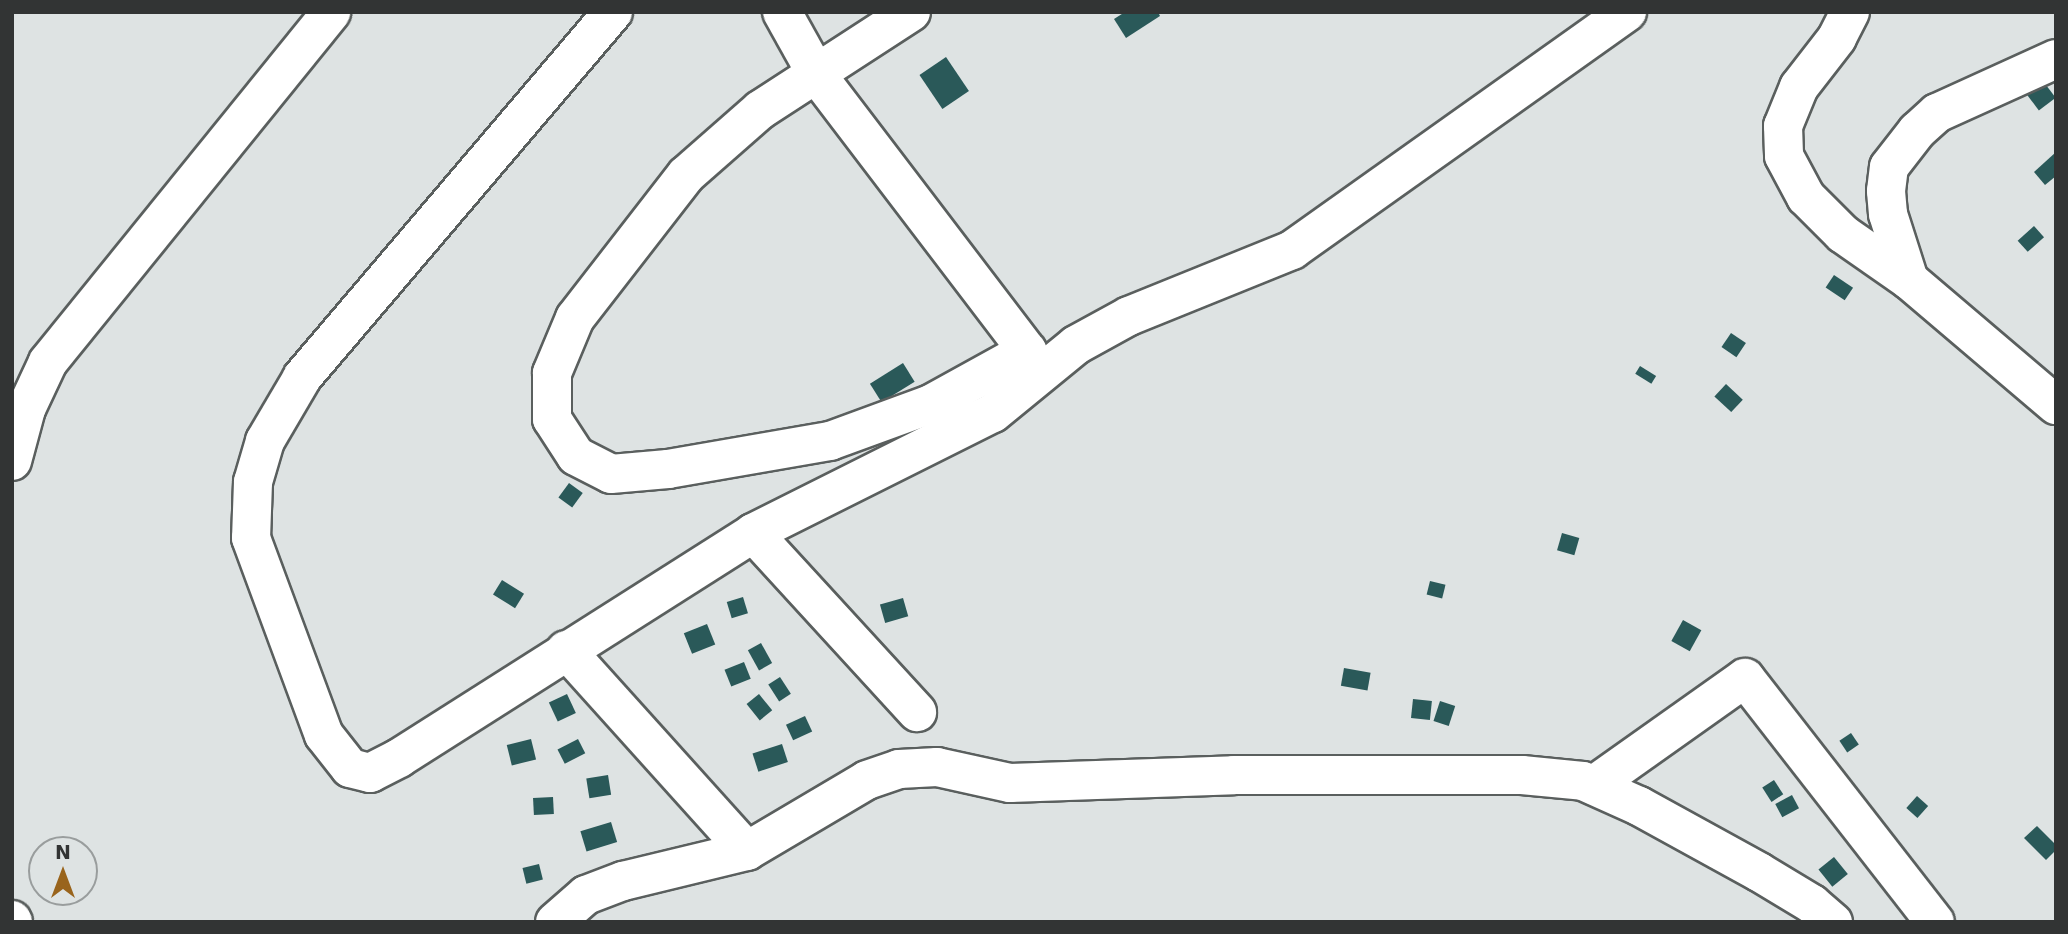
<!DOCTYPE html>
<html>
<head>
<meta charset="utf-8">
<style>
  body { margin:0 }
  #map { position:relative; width:2068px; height:934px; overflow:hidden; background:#dee3e3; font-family:"DejaVu Sans",sans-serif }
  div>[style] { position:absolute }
  .building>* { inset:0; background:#2a5959; transform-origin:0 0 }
  .roads { filter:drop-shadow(2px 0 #5a5f5e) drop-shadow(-2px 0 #5a5f5e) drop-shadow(0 2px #5a5f5e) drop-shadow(0 -2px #5a5f5e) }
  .minor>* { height:38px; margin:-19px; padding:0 19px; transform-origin:19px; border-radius:19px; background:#fff }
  span { translate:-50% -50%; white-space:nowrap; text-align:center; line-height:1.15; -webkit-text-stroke:7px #dee3e3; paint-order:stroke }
  .frame { position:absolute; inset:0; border:14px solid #323434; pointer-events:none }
  .north { position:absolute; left:28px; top:836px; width:70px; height:70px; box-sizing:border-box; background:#dee3e3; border:2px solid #999d9d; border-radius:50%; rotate:0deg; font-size:19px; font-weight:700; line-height:28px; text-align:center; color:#323434 }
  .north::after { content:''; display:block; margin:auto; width:24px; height:32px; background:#99641c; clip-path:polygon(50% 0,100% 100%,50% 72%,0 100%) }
</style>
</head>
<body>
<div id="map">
  <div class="building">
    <div style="clip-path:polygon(1125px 12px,1158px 12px,1160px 16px,1126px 38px,1114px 19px)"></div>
    <div style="left:946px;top:57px;width:41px;height:32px;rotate:56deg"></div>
    <div style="left:2043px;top:81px;width:21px;height:21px;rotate:53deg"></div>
    <div style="clip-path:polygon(2056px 152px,2056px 176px,2045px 185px,2034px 172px)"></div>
    <div style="left:2034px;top:226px;width:15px;height:22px;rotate:48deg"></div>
    <div style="left:1834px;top:275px;width:23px;height:15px;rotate:34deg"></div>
    <div style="left:1731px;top:333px;width:18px;height:17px;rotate:34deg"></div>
    <div style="left:903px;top:363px;width:22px;height:39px;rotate:58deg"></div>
    <div style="left:1640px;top:366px;width:19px;height:9px;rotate:32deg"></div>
    <div style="left:1726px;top:384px;width:23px;height:17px;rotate:43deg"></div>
    <div style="left:569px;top:483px;width:17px;height:18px;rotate:36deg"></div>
    <div style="left:1562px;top:533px;width:18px;height:18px;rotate:16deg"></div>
    <div style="left:502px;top:580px;width:26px;height:17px;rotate:32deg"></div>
    <div style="left:1430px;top:581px;width:16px;height:14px;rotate:14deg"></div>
    <div style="left:743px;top:597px;width:17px;height:17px;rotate:73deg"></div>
    <div style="left:903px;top:598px;width:19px;height:24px;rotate:74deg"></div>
    <div style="left:1683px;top:620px;width:21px;height:24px;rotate:29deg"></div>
    <div style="left:707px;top:624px;width:22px;height:25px;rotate:68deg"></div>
    <div style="left:761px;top:643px;width:23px;height:15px;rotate:61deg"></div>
    <div style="left:744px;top:662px;width:18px;height:21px;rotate:68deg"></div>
    <div style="left:1344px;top:668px;width:27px;height:18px;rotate:10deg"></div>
    <div style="left:780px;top:677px;width:20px;height:14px;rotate:57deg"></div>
    <div style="left:567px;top:694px;width:21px;height:20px;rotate:65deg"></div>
    <div style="left:759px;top:694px;width:21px;height:16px;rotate:51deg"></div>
    <div style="left:1413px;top:699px;width:19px;height:19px;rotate:6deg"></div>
    <div style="left:1440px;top:701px;width:16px;height:21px;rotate:18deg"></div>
    <div style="left:805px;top:716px;width:17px;height:21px;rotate:65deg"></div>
    <div style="left:1851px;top:733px;width:14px;height:14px;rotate:56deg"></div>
    <div style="left:531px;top:739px;width:21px;height:25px;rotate:76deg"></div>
    <div style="left:578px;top:739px;width:16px;height:23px;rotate:63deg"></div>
    <div style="left:782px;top:744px;width:19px;height:31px;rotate:72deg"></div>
    <div style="left:608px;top:775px;width:20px;height:22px;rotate:81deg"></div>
    <div style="left:1774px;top:780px;width:17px;height:14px;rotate:57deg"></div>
    <div style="left:1792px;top:795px;width:15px;height:19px;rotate:62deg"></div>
    <div style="left:1917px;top:796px;width:15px;height:16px;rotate:42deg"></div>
    <div style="left:553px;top:797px;width:17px;height:20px;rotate:87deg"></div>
    <div style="left:611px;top:822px;width:21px;height:32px;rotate:73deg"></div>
    <div style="clip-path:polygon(2037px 826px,2056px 845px,2056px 850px,2046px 860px,2024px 838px)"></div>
    <div style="left:1834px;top:857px;width:22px;height:20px;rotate:51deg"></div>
    <div style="left:539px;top:864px;width:16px;height:17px;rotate:76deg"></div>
  </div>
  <div class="roads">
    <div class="minor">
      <div style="left:613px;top:12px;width:480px;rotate:130.4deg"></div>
      <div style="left:302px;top:378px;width:73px;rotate:120.4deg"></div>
      <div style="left:265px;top:441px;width:43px;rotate:106.3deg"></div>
      <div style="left:253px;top:482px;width:56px;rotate:92deg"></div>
      <div style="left:251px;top:538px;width:210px;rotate:69.7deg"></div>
      <div style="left:324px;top:735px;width:42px;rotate:51.8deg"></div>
      <div style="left:350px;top:768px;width:21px;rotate:14deg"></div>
      <div style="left:370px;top:773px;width:33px;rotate:-27deg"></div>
      <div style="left:399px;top:758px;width:419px;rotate:-32.4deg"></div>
      <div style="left:753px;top:533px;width:268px;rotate:-26.6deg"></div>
      <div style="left:993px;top:413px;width:107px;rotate:-39.3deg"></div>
      <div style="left:1076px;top:345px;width:60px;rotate:-28.7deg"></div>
      <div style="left:1129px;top:316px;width:176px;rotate:-22deg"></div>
      <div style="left:1292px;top:250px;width:411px;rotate:-35.4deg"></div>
      <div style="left:782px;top:12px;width:72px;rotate:60.9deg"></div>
      <div style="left:817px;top:75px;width:347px;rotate:52.7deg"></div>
      <div style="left:1027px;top:351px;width:25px;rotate:64deg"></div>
      <div style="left:911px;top:12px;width:180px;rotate:147deg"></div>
      <div style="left:760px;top:110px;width:98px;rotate:138.7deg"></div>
      <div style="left:686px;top:175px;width:181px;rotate:127.8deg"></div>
      <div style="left:575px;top:318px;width:60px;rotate:112.7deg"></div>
      <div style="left:552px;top:373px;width:46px;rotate:90deg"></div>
      <div style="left:552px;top:419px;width:44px;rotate:57deg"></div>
      <div style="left:576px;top:456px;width:39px;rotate:27deg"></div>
      <div style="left:611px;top:474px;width:57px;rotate:-5deg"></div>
      <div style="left:668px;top:469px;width:164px;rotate:-9.8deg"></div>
      <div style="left:830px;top:441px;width:108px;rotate:-20.1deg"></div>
      <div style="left:931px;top:404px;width:110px;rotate:-28.9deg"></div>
      <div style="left:1850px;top:12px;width:29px;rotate:117deg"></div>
      <div style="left:1837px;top:38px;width:62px;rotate:127.8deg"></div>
      <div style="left:1799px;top:87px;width:42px;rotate:112.3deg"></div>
      <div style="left:1783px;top:126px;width:30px;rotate:88deg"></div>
      <div style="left:1784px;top:156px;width:47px;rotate:61.8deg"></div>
      <div style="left:1806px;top:197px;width:52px;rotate:45deg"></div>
      <div style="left:1843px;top:234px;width:80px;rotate:34.9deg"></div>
      <div style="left:1909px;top:280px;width:193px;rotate:40.4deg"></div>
      <div style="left:1909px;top:280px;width:69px;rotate:-107.7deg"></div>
      <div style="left:1888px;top:214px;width:23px;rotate:-95deg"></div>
      <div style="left:1886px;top:191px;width:24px;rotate:-83deg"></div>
      <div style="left:1889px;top:167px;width:46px;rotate:-52.1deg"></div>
      <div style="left:1917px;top:131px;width:27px;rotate:-42deg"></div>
      <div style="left:1937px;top:113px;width:131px;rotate:-24.4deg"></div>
      <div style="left:12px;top:461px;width:54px;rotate:-74.9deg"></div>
      <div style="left:26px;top:409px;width:52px;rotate:-64.9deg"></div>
      <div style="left:48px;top:362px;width:450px;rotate:-51deg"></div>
      <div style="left:753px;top:533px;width:243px;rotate:47.5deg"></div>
      <div style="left:566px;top:650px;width:270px;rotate:48deg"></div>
      <div style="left:1594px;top:785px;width:185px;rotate:-35.3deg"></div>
      <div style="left:1745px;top:678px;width:309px;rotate:52.1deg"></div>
      <div style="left:12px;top:920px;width:2px;rotate:63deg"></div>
      <div style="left:555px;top:922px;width:41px;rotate:-41.1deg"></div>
      <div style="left:586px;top:895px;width:40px;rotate:-21deg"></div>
      <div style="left:623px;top:881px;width:128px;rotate:-13.6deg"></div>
      <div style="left:747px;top:851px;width:139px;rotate:-30.6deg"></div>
      <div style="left:867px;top:780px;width:34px;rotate:-19deg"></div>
      <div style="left:899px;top:769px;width:38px;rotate:-3deg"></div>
      <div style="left:937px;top:767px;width:75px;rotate:12.4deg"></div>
      <div style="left:1010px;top:783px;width:224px;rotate:-2deg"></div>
      <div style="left:1234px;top:775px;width:288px"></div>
      <div style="left:1522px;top:775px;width:61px;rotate:5.6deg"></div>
      <div style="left:1583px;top:781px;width:61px;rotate:24.1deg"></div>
      <div style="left:1639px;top:806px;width:137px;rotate:28.8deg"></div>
      <div style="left:1759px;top:872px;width:62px;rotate:31.1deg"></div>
      <div style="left:1812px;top:904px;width:28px;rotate:41deg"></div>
    </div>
  </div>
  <div class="frame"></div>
  <div class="north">N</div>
</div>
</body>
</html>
